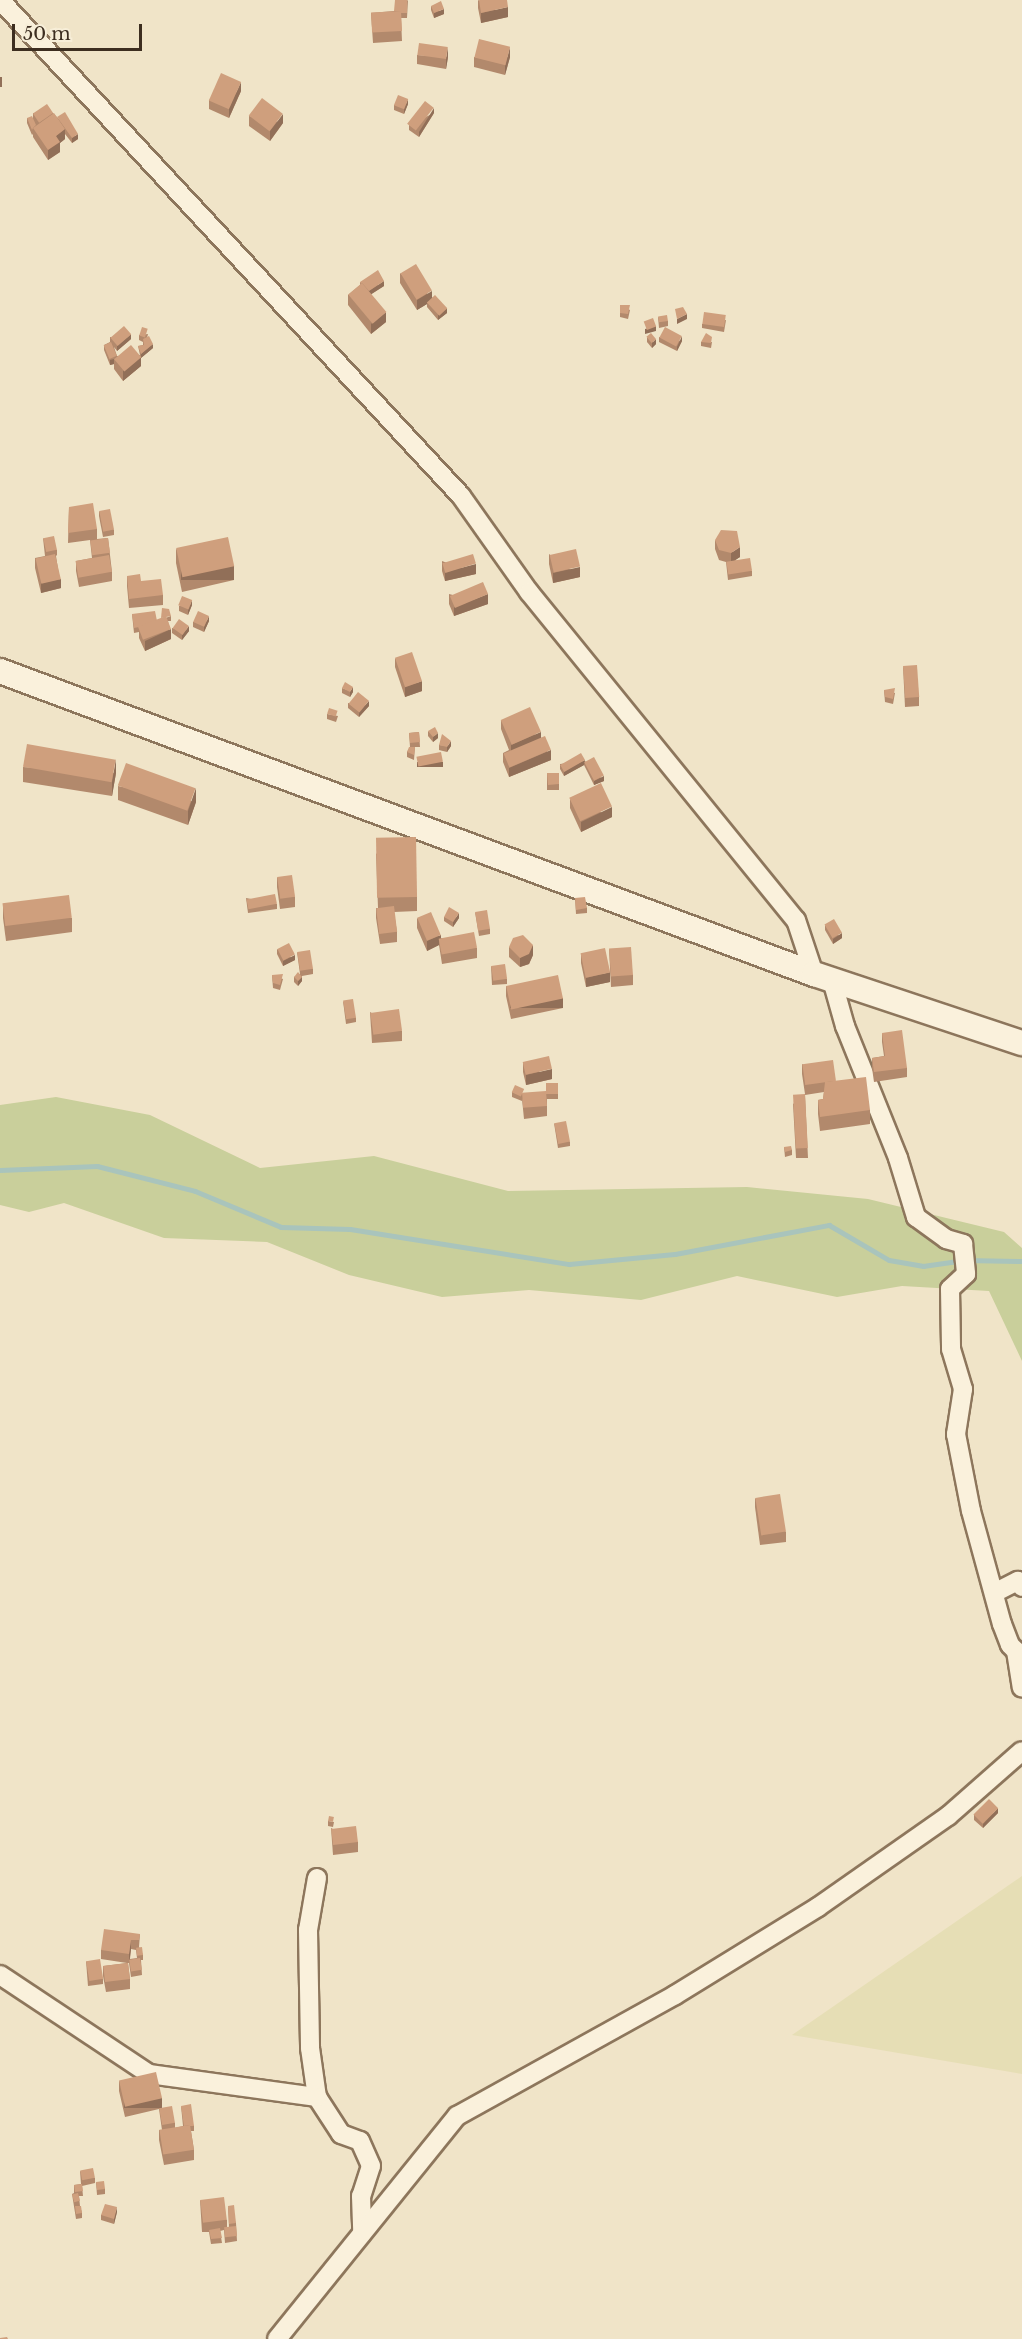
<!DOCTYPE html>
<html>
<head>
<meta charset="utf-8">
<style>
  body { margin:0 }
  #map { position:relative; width:1022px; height:2339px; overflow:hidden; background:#f0e4c8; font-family:"Libre Baskerville",serif }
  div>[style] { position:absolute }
  .farmland>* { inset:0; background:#e6deb5 }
  .green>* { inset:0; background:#c9cf9b }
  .stream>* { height:5px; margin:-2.5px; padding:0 2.5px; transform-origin:2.5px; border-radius:2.5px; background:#a9c4bc }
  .roads { filter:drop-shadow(2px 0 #8d765c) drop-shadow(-2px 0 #8d765c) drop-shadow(0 2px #8d765c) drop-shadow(0 -2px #8d765c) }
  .street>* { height:18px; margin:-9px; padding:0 9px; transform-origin:9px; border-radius:9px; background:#faf1dc }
  .secondary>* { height:24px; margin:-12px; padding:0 12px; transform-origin:12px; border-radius:12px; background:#faf1dc }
  .wall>* { inset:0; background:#b2896c; transform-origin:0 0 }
  .shaded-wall>* { inset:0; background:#916f58; transform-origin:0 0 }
  .building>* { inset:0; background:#cf9f7d; transform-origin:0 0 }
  span { translate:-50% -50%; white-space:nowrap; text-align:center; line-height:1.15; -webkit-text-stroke:5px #f7eed8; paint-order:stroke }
  .scale { position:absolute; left:12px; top:24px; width:130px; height:27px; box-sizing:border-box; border:3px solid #3d2e20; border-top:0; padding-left:8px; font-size:18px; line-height:21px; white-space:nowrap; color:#3d2e20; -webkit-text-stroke:4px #f7eed8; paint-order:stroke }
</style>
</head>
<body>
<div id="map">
  <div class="farmland">
    <div style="clip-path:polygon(1022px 1876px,1022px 2074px,792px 2035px)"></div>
  </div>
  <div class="green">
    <div style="clip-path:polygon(56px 1097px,150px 1115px,260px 1168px,374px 1156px,508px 1191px,747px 1187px,868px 1199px,1004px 1232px,1022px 1248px,1022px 1361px,989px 1291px,902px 1286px,837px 1297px,737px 1276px,641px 1300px,529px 1290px,442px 1297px,349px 1275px,267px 1242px,164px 1238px,64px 1203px,29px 1212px,0 1205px,0 1105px)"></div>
  </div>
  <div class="stream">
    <div style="left:0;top:1170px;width:97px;rotate:-2.4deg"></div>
    <div style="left:97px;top:1166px;width:101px;rotate:14.3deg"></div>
    <div style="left:195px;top:1191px;width:93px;rotate:22.7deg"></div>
    <div style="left:281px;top:1227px;width:69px;rotate:1.7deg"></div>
    <div style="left:350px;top:1229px;width:222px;rotate:9.1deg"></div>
    <div style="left:569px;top:1264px;width:106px;rotate:-5.4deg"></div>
    <div style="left:675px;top:1254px;width:157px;rotate:-10.7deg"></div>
    <div style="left:829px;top:1225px;width:69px;rotate:30.3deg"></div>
    <div style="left:889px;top:1260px;width:35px;rotate:10deg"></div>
    <div style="left:923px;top:1266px;width:42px;rotate:-8.1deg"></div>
    <div style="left:965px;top:1260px;width:57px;rotate:1deg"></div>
  </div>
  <div class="roads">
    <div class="street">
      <div style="left:0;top:0;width:677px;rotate:47.09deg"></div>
      <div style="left:461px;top:496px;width:118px;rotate:54.7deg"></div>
      <div style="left:529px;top:592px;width:423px;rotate:50.9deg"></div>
      <div style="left:796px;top:920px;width:57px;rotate:71.6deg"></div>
      <div style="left:832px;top:980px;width:48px;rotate:74.2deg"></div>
      <div style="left:845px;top:1026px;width:142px;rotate:68.1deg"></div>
      <div style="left:898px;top:1158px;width:62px;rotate:73deg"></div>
      <div style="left:916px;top:1217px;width:37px;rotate:36deg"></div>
      <div style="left:946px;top:1239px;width:18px;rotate:16deg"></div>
      <div style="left:963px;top:1244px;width:30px;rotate:84deg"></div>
      <div style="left:966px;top:1274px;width:22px;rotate:137deg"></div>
      <div style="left:950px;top:1289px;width:60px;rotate:89deg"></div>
      <div style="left:951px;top:1349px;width:42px;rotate:73.3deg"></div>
      <div style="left:963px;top:1389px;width:46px;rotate:98.8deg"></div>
      <div style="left:956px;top:1434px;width:78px;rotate:79deg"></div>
      <div style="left:971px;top:1511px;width:117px;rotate:74.7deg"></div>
      <div style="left:1002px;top:1624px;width:22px;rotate:69deg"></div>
      <div style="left:1010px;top:1645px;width:8px;rotate:45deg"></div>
      <div style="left:1016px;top:1651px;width:37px;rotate:81deg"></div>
      <div style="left:994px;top:1593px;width:27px;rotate:-27deg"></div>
      <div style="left:1018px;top:1581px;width:7px;rotate:56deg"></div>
      <div style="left:317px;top:1878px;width:53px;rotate:99.8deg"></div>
      <div style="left:308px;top:1930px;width:118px;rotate:89deg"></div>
      <div style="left:310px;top:2048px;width:49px;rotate:81.9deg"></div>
      <div style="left:317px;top:2097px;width:44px;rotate:57deg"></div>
      <div style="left:341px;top:2134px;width:20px;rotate:20deg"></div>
      <div style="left:360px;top:2141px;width:27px;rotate:66deg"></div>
      <div style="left:371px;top:2166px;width:32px;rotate:108deg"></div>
      <div style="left:361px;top:2196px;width:37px;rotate:88deg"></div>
      <div style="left:0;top:1975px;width:179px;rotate:33.6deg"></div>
      <div style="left:149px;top:2074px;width:170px;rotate:7.8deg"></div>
      <div style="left:277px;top:2339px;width:287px;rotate:-51.1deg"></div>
      <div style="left:457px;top:2116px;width:249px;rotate:-29deg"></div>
      <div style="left:675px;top:1995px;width:168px;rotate:-31.6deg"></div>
      <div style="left:818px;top:1907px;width:159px;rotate:-35deg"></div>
      <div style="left:948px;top:1816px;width:98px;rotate:-41.3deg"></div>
    </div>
    <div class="secondary">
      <div style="left:0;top:671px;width:869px;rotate:20.42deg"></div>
      <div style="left:814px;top:974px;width:219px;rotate:18.4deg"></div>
    </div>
  </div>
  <div class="wall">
    <div style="clip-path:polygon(408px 0,407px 18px,401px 18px,402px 41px,373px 43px,371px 13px,394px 11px)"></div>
    <div style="clip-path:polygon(478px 0,508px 17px,481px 23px,478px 8px)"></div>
    <div style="clip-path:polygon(431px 6px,444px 14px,434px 18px,431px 10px)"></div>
    <div style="clip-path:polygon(417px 55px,448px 57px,446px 69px,417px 64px)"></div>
    <div style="clip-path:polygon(474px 57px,510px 57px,505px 75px,474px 67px)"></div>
    <div style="clip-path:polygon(241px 91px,229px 118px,209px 109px,209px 100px)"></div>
    <div style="clip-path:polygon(408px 104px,404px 114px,394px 110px,394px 105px)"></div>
    <div style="clip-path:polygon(33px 113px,53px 113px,78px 139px,72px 143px,65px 134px,65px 139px,60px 143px,60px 152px,48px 160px,33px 137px,33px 134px,32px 135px,27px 123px,27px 118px,33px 118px)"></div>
    <div style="clip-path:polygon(434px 113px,419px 137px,409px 130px,409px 125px)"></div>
    <div style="clip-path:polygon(249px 116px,283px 123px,270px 141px,249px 126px)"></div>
    <div style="clip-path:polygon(400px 273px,432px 297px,447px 313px,438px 320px,427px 307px,427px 304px,417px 310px,400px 283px)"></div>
    <div style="clip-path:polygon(360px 282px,384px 286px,371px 294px,386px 322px,371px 334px,348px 305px,348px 295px,360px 285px)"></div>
    <div style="clip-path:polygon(620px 305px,630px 310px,628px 319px,620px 317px)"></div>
    <div style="clip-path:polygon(658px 317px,668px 321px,668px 326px,659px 328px)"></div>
    <div style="clip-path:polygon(726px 320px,724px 332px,702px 328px,702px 324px)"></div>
    <div style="clip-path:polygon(148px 334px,147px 338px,153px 348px,141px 358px,141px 366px,123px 381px,114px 369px,114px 364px,110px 365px,104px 350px,104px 345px,110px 342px,110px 337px,131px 339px,117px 351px,114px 347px,117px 356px,140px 355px,138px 346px,143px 345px,143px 342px,139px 340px,139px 335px)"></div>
    <div style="clip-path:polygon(647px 337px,656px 344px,652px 348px,647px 342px)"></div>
    <div style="clip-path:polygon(659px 337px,682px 341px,677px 351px,659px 342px)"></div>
    <div style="clip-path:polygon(701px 342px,712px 342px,711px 348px,701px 346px)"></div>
    <div style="clip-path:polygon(69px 507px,97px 529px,97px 539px,108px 538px,112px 572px,112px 581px,79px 587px,76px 571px,76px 561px,92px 558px,90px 540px,68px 543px)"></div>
    <div style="clip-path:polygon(99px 511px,114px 530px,114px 535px,103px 537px,99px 516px)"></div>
    <div style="clip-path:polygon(43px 538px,57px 550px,57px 555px,56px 556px,61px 588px,41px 593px,35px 568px,35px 558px,45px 556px)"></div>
    <div style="clip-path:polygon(715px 540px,740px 557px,735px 560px,752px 571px,752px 576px,728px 580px,726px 562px,719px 560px,715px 549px)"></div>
    <div style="clip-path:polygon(176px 549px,234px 580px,182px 592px,176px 563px)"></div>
    <div style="clip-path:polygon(549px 554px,580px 577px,553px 583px,549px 564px)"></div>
    <div style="clip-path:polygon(442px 561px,476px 574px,445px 581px,442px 571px)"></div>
    <div style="clip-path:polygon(127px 576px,141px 581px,163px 595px,163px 605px,129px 608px,127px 586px)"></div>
    <div style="clip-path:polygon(449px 594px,488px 604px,454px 616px,449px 604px)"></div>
    <div style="clip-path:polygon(192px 605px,188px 615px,179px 611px,179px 606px)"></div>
    <div style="clip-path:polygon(132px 614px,157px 621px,171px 616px,171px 621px,168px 621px,171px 639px,145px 651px,139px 638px,139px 632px,134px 633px)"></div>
    <div style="clip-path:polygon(209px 621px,204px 632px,193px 627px,193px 622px)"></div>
    <div style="clip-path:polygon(172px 628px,189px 631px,182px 640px,172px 633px)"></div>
    <div style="clip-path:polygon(395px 658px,422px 691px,405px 697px,395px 667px)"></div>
    <div style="clip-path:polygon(903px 666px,919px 697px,919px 706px,905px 707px)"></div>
    <div style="clip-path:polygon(342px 688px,353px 692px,350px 697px,342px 693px)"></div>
    <div style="clip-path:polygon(884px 690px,895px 693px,893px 704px,885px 702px)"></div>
    <div style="clip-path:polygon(348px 703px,369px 706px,359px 717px,348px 708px)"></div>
    <div style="clip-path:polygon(327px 714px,338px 716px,336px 722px,327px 719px)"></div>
    <div style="clip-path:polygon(501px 720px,541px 737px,551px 760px,509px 777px,503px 762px,503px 753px,509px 750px,501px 729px)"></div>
    <div style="clip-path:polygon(428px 731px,438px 738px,433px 742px,428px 736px)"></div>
    <div style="clip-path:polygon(419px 732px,420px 747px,415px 747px,414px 760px,407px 757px,407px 752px,410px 747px,409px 733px)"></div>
    <div style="clip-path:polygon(439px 745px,451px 746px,447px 752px,439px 750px)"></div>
    <div style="clip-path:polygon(585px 761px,604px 781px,594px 785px,584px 765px,564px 776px,560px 769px,560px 764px)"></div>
    <div style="clip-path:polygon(23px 767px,116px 773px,112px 796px,23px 782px)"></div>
    <div style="left:547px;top:773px;width:12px;height:17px"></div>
    <div style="clip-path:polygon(118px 786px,196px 802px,188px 825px,118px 800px)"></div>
    <div style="clip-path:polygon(570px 799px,612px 817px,581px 832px,570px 808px)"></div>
    <div style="clip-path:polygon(376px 853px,417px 897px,417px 911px,394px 912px,397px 932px,397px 942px,380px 944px,376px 918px,376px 908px,378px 908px)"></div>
    <div style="clip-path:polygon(277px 877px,295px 897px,295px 907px,280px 909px,277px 887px)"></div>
    <div style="clip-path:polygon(246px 898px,277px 904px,277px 909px,248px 913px)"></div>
    <div style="clip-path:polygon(575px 898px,587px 908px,587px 913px,576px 914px)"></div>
    <div style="clip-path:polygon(3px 904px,72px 918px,72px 932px,6px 941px,3px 918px)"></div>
    <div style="clip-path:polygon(475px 912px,490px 929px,490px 934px,479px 936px)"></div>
    <div style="clip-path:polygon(444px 917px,459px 918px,453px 927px,444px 921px)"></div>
    <div style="clip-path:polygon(417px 918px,441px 938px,477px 948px,477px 958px,442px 964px,439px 945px,427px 951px,417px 928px)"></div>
    <div style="clip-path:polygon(825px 925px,842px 938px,833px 944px,825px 930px)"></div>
    <div style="clip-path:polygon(509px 947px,533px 955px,529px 964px,520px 967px,509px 957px)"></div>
    <div style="clip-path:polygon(277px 949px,295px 960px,283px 966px,277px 954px)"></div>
    <div style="clip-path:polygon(609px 949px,633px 975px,633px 985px,611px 987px)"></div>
    <div style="clip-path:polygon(297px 952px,313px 969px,313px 974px,302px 976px,302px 981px,298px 986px,294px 982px,294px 977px,300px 974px)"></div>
    <div style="clip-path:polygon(581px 954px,610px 982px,586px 987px,581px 963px)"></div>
    <div style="clip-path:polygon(491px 966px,507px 979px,507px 984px,492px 985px)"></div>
    <div style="clip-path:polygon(272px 975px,283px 979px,280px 990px,273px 988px)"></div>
    <div style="clip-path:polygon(506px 986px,563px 1008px,511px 1019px,506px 996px)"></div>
    <div style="clip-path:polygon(343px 1001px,356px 1018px,356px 1022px,346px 1024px)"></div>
    <div style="clip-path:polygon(370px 1012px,402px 1031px,402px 1041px,372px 1043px)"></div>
    <div style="clip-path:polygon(882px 1033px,907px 1068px,907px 1077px,874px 1082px,872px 1068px,872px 1058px,884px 1056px,882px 1042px)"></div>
    <div style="clip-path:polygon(523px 1062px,552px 1079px,526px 1085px,523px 1072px)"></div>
    <div style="clip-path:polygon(802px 1064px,836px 1081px,870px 1110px,870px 1124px,820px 1131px,818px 1114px,818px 1100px,823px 1099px,824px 1092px,805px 1095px,808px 1158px,796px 1158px,793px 1104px,805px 1094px,802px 1074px)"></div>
    <div style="clip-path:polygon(546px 1083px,558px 1083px,558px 1099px,547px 1099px,547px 1116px,524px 1119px,522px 1099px,522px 1101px,512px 1097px,512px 1092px,546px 1097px)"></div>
    <div style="clip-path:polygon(554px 1123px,570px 1142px,570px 1146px,558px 1148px)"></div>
    <div style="clip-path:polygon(784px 1147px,792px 1150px,792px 1155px,785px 1157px)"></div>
    <div style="clip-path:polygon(755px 1498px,786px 1532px,786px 1542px,760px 1545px,755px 1507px)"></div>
    <div style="clip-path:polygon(998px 1813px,983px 1828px,974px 1820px,974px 1815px)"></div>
    <div style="clip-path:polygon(328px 1821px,334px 1822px,333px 1827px,328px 1826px)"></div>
    <div style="clip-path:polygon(331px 1828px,358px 1842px,358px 1852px,333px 1855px)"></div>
    <div style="clip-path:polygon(evenodd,140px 1934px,139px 1947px,143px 1955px,143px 1960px,141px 1960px,142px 1975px,131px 1977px,129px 1963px,128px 1963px,130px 1979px,130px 1989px,106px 1992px,103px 1976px,103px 1966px,127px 1963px,101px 1959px,101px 1950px,140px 1934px,131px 1949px,136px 1950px,137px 1958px,130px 1959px,131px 1949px)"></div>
    <div style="clip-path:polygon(86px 1961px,103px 1979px,103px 1984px,88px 1986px)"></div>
    <div style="clip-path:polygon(119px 2081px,162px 2108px,175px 2123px,175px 2128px,183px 2126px,181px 2106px,194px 2126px,194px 2131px,191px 2131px,194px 2150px,194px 2160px,164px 2165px,159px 2140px,159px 2130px,162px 2130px,159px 2109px,125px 2117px,119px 2091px)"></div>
    <div style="clip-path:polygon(80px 2171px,95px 2178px,95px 2183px,82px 2186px,83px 2196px,79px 2196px,80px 2206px,82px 2213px,82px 2218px,76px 2219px,72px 2194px,74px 2193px,74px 2185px,81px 2184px)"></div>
    <div style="clip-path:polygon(96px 2182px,105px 2189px,105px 2194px,97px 2195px)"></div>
    <div style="clip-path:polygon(200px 2200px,227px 2220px,227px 2227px,229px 2227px,228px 2206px,236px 2223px,237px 2241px,225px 2243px,224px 2230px,220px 2231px,222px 2243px,211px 2244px,209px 2232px,202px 2232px)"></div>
    <div style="clip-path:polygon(117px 2212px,114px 2224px,101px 2220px,101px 2215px)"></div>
  </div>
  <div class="shaded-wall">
    <div style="clip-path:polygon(508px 7px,508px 17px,481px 23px,481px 13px)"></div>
    <div style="clip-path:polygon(444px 9px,444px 14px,434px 18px,434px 13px)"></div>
    <div style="clip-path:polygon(448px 47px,448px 57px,446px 69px,446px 59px)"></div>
    <div style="clip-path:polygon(510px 47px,510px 57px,505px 75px,505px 66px)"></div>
    <div style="left:0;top:77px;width:2px;height:10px"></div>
    <div style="clip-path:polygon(241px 82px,241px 91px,229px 118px,229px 108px)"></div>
    <div style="clip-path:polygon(408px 99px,408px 104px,404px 114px,404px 109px)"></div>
    <div style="clip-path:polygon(434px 108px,434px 113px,419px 137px,419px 132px)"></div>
    <div style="clip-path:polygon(283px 114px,283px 123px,270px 141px,270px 131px)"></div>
    <div style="clip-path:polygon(65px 129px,65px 139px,60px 143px,60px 152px,48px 160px,48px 150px,56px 136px)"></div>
    <div style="clip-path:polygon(78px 134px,78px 139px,72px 143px,72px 138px)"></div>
    <div style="clip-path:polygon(384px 281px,384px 286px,367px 297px,367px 292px)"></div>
    <div style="clip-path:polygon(432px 291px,432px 301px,427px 302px,427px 304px,417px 310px,417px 300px)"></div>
    <div style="clip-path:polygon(447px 308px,447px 313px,438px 320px,438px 315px)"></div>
    <div style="clip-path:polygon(386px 312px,386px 322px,371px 334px,371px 324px)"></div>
    <div style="clip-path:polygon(687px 314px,687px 319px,677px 324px,677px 319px)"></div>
    <div style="clip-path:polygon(656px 326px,656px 331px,645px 334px,645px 329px)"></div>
    <div style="clip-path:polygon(131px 334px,131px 339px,117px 351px,117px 346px)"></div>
    <div style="clip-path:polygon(682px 336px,682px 341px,677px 351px,677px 347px)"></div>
    <div style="clip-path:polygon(656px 339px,656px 344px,652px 348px,652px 343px)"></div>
    <div style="clip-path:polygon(153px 344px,153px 348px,141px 358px,141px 366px,123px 381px,123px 371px,141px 357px,141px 354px)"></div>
    <div style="clip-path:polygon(114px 359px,114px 364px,110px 365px,110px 360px)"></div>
    <div style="clip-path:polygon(740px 547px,740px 557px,731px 563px,731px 553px)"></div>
    <div style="clip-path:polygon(476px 564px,476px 574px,445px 581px,445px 572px)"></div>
    <div style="left:234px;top:566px;width:14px;height:53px;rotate:90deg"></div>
    <div style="clip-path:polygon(580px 567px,580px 577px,553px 583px,553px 573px)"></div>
    <div style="clip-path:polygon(61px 579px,61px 588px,41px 593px,41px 583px)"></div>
    <div style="clip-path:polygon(488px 594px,488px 604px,454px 616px,454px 607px)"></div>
    <div style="clip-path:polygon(192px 600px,192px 605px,188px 615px,188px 610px)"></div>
    <div style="clip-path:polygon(209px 616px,209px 621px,204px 632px,204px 627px)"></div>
    <div style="clip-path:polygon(189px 626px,189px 631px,182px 640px,182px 635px)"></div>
    <div style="clip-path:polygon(171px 629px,171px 639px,145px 651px,145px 641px)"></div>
    <div style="clip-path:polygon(422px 681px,422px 691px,405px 697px,405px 687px)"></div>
    <div style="clip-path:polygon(353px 687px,353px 692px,350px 697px,350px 692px)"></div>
    <div style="clip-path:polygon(369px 701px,369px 706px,359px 717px,359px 712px)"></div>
    <div style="clip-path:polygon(541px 732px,541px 742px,511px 755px,511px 745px)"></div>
    <div style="clip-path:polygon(438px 733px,438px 738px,433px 742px,433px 737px)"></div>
    <div style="clip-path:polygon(451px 741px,451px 746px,447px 752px,447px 747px)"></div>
    <div style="clip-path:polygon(551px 750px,551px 760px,509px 777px,509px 768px)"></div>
    <div style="clip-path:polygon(116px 759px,116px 773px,112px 796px,112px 782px)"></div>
    <div style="clip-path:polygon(585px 760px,584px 765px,564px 776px,564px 771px)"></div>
    <div style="left:443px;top:762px;width:5px;height:26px;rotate:90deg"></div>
    <div style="clip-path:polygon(604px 776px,604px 781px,594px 785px,594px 781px)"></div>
    <div style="clip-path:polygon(196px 788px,196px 802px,188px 825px,188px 811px)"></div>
    <div style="clip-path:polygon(612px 807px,612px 817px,581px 832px,581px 822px)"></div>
    <div style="clip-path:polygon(459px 913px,459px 918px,453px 927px,453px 922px)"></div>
    <div style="clip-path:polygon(842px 933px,842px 938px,833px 944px,833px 939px)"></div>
    <div style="clip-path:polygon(441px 935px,441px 945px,439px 938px,439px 945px,427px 951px,427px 941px)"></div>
    <div style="clip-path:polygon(533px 945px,533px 955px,529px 964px,520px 967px,520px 958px)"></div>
    <div style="clip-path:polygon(295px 955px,295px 960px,283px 966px,283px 961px)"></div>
    <div style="clip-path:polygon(610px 972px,610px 982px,586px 987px,586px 978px)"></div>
    <div style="clip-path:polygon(302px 977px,302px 981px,298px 986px,298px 981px)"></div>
    <div style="left:563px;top:998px;width:10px;height:53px;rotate:90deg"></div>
    <div style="clip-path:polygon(552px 1069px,552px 1079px,526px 1085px,526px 1075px)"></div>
    <div style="clip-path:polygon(998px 1808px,998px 1813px,983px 1828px,983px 1824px)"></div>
    <div style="clip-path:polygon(131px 1940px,131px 1949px,129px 1964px,129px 1954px)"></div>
    <div style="left:162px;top:2098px;width:10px;height:38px;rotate:90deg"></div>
    <div style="clip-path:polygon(117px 2207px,117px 2212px,114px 2224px,114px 2219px)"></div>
  </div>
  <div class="building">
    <div style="clip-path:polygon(395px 0,407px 0,407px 13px,401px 13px,401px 11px,394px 11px)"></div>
    <div style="clip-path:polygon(479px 0,507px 0,508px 7px,481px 13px)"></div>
    <div style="clip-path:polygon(441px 1px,444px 9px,434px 13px,431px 6px)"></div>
    <div style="left:401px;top:11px;width:20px;height:30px;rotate:87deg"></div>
    <div style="left:479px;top:39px;width:32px;height:19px;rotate:14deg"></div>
    <div style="left:419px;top:43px;width:29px;height:12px;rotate:8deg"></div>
    <div style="left:221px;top:73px;width:22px;height:30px;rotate:24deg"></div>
    <div style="left:398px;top:95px;width:11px;height:11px;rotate:22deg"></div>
    <div style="left:262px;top:98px;width:26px;height:22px;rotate:37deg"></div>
    <div style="left:425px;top:101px;width:11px;height:29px;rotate:38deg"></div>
    <div style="left:47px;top:104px;width:11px;height:17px;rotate:56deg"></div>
    <div style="clip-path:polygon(65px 112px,78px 134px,72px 138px,57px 117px)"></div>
    <div style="clip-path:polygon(54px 113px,65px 129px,56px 136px,60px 142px,48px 150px,33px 128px)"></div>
    <div style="clip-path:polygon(32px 116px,36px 125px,33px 128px,32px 130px,27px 118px)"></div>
    <div style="left:416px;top:264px;width:31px;height:18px;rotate:59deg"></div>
    <div style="clip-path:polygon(378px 270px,384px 281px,369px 291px,362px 283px,361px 284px,360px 282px)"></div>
    <div style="left:362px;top:283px;width:38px;height:18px;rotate:50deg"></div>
    <div style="left:435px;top:295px;width:18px;height:11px;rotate:47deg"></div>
    <div style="clip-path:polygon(620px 305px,630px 305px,628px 314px,620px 313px)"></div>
    <div style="clip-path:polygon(683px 307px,687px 314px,677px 319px,675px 309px)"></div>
    <div style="left:704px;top:312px;width:22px;height:12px;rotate:8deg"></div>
    <div style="left:667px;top:315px;width:6px;height:9px;rotate:81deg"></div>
    <div style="left:653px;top:318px;width:9px;height:10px;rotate:69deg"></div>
    <div style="left:124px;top:326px;width:11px;height:18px;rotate:49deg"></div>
    <div style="left:142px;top:327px;width:6px;height:9px;rotate:18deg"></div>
    <div style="left:665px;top:327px;width:19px;height:12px;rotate:28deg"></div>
    <div style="left:651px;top:333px;width:8px;height:6px;rotate:50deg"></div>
    <div style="clip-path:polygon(706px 333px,712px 337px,711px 343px,701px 342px)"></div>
    <div style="clip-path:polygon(149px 336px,153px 344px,141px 354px,138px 346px,144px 345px,143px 339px)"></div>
    <div style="left:111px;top:342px;width:15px;height:8px;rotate:67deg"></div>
    <div style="left:131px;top:345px;width:16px;height:22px;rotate:50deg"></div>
    <div style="clip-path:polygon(93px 503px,97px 529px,68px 533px,69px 507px)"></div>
    <div style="left:110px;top:509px;width:21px;height:11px;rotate:79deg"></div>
    <div style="clip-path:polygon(721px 530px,737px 531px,740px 547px,731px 553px,719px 550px,715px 540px)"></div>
    <div style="left:54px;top:536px;width:14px;height:11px;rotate:78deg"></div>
    <div style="left:228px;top:537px;width:30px;height:53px;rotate:78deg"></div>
    <div style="left:108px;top:538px;width:15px;height:18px;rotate:82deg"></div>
    <div style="left:576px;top:549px;width:18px;height:27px;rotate:77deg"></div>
    <div style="left:55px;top:554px;width:26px;height:20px;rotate:77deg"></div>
    <div style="left:473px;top:554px;width:10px;height:32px;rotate:73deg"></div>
    <div style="left:109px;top:555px;width:17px;height:34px;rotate:80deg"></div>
    <div style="left:750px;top:558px;width:13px;height:24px;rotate:81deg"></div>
    <div style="clip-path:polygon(140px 574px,141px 581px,161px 579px,163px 595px,129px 599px,127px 576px)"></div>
    <div style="left:483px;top:582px;width:13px;height:36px;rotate:67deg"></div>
    <div style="left:182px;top:596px;width:11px;height:10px;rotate:22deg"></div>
    <div style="clip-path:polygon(162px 608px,169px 609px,171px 616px,161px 618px)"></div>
    <div style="clip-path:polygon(155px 611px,157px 621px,144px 626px,134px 628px,132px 614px)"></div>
    <div style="left:198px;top:611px;width:12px;height:12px;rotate:24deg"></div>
    <div style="left:166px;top:616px;width:14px;height:30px;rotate:69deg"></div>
    <div style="left:179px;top:619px;width:12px;height:11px;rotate:35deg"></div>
    <div style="left:412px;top:652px;width:31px;height:18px;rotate:71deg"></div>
    <div style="left:917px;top:665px;width:32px;height:14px;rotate:86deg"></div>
    <div style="clip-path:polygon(345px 682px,353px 687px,350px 692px,342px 688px)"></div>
    <div style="clip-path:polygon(895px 688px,893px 699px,885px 697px,884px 690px)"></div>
    <div style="left:358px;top:692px;width:14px;height:15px;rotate:39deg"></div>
    <div style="left:530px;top:707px;width:27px;height:32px;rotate:66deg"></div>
    <div style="left:329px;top:708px;width:9px;height:6px;rotate:18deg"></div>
    <div style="clip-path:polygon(435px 727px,438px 733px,433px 737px,428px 731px)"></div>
    <div style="left:419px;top:732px;width:10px;height:10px;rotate:84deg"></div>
    <div style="clip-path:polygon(442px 734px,451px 741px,447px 747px,439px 745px)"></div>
    <div style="left:545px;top:736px;width:15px;height:45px;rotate:67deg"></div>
    <div style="left:27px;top:744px;width:90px;height:23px;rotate:10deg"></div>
    <div style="clip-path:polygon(409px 747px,415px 747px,414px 755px,407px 752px)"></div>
    <div style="left:441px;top:752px;width:10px;height:25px;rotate:79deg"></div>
    <div style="left:581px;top:753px;width:8px;height:24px;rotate:60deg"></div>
    <div style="left:594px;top:757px;width:21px;height:11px;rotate:62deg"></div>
    <div style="left:126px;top:763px;width:74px;height:24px;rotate:20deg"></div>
    <div style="clip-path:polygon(547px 773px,559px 773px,559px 784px,548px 785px)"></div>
    <div style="left:601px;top:783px;width:26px;height:35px;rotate:65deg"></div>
    <div style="left:416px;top:837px;width:60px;height:40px;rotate:89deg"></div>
    <div style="left:292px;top:875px;width:22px;height:15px;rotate:82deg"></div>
    <div style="left:275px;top:894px;width:10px;height:29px;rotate:79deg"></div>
    <div style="left:69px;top:895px;width:23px;height:67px;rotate:83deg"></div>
    <div style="clip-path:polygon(585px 897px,587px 908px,576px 910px,575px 898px)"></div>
    <div style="left:394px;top:906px;width:26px;height:18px;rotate:83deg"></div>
    <div style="clip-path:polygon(449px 907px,459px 913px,453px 922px,444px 917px)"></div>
    <div style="left:487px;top:910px;width:19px;height:12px;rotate:81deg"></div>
    <div style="left:431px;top:912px;width:25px;height:15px;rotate:67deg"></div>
    <div style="left:834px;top:919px;width:16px;height:11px;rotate:60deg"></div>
    <div style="left:474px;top:932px;width:16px;height:36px;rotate:79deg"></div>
    <div style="clip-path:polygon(523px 935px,533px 945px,529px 954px,520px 958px,509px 947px,513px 938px)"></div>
    <div style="left:289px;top:943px;width:13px;height:13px;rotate:63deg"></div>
    <div style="left:631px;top:947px;width:28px;height:22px;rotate:86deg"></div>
    <div style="left:605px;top:948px;width:25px;height:25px;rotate:78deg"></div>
    <div style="left:310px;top:950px;width:19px;height:13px;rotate:81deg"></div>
    <div style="left:505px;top:964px;width:15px;height:14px;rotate:82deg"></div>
    <div style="clip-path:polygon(298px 972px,302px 977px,298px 981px,294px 977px)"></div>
    <div style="clip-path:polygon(283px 974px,280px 985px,273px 983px,272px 975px)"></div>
    <div style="left:558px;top:975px;width:24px;height:53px;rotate:78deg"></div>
    <div style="left:353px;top:999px;width:19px;height:10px;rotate:81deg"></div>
    <div style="left:399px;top:1009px;width:22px;height:29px;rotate:82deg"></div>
    <div style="clip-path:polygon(902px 1030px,907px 1068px,874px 1072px,872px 1058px,885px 1056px,882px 1033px)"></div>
    <div style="left:549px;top:1056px;width:13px;height:27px;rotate:77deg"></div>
    <div style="left:833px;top:1060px;width:21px;height:31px;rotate:82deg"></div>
    <div style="clip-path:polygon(866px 1077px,870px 1110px,820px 1117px,818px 1100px,823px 1099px,825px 1082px)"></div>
    <div style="left:546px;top:1083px;width:12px;height:11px"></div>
    <div style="left:515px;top:1085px;width:10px;height:8px;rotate:24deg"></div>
    <div style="left:546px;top:1091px;width:15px;height:24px;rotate:86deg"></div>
    <div style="left:805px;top:1094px;width:54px;height:12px;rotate:87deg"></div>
    <div style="left:566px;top:1121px;width:21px;height:12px;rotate:79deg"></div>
    <div style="clip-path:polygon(791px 1146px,792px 1150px,785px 1152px,784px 1147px)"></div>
    <div style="left:780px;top:1494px;width:38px;height:25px;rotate:81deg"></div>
    <div style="left:989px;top:1799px;width:13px;height:22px;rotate:45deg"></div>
    <div style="left:329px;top:1816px;width:5px;height:5px;rotate:11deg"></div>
    <div style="left:356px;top:1826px;width:16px;height:25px;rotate:83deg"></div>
    <div style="clip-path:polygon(104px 1929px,140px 1934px,139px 1940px,131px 1940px,129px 1954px,101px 1950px)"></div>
    <div style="left:142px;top:1947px;width:8px;height:6px;rotate:83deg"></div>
    <div style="left:140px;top:1958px;width:12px;height:11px;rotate:81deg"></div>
    <div style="left:100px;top:1959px;width:20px;height:14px;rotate:81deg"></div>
    <div style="left:128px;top:1963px;width:16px;height:25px;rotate:83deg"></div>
    <div style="left:156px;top:2072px;width:27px;height:38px;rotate:77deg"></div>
    <div style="clip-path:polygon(191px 2104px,194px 2126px,190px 2126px,190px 2125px,184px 2126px,181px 2106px)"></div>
    <div style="left:172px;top:2106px;width:17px;height:13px;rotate:80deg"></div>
    <div style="left:190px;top:2125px;width:25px;height:31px;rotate:81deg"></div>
    <div style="left:93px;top:2168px;width:10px;height:13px;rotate:79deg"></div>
    <div style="left:104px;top:2181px;width:8px;height:8px;rotate:83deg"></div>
    <div style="left:82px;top:2184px;width:7px;height:8px;rotate:82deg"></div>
    <div style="left:78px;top:2193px;width:8px;height:6px;rotate:76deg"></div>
    <div style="left:224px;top:2197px;width:23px;height:24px;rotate:83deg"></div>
    <div style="clip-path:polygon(105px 2204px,117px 2207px,114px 2219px,101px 2215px)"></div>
    <div style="clip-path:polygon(234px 2205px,236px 2223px,229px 2224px,228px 2206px)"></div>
    <div style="clip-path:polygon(75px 2206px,81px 2206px,82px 2213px,76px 2214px)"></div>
    <div style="left:236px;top:2226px;width:10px;height:12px;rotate:84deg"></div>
    <div style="clip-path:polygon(220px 2228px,222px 2238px,211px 2239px,209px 2230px)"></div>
    <div style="clip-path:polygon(7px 2337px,8px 2339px,0 2339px,0 2338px)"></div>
  </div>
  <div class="scale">50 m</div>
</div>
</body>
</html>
